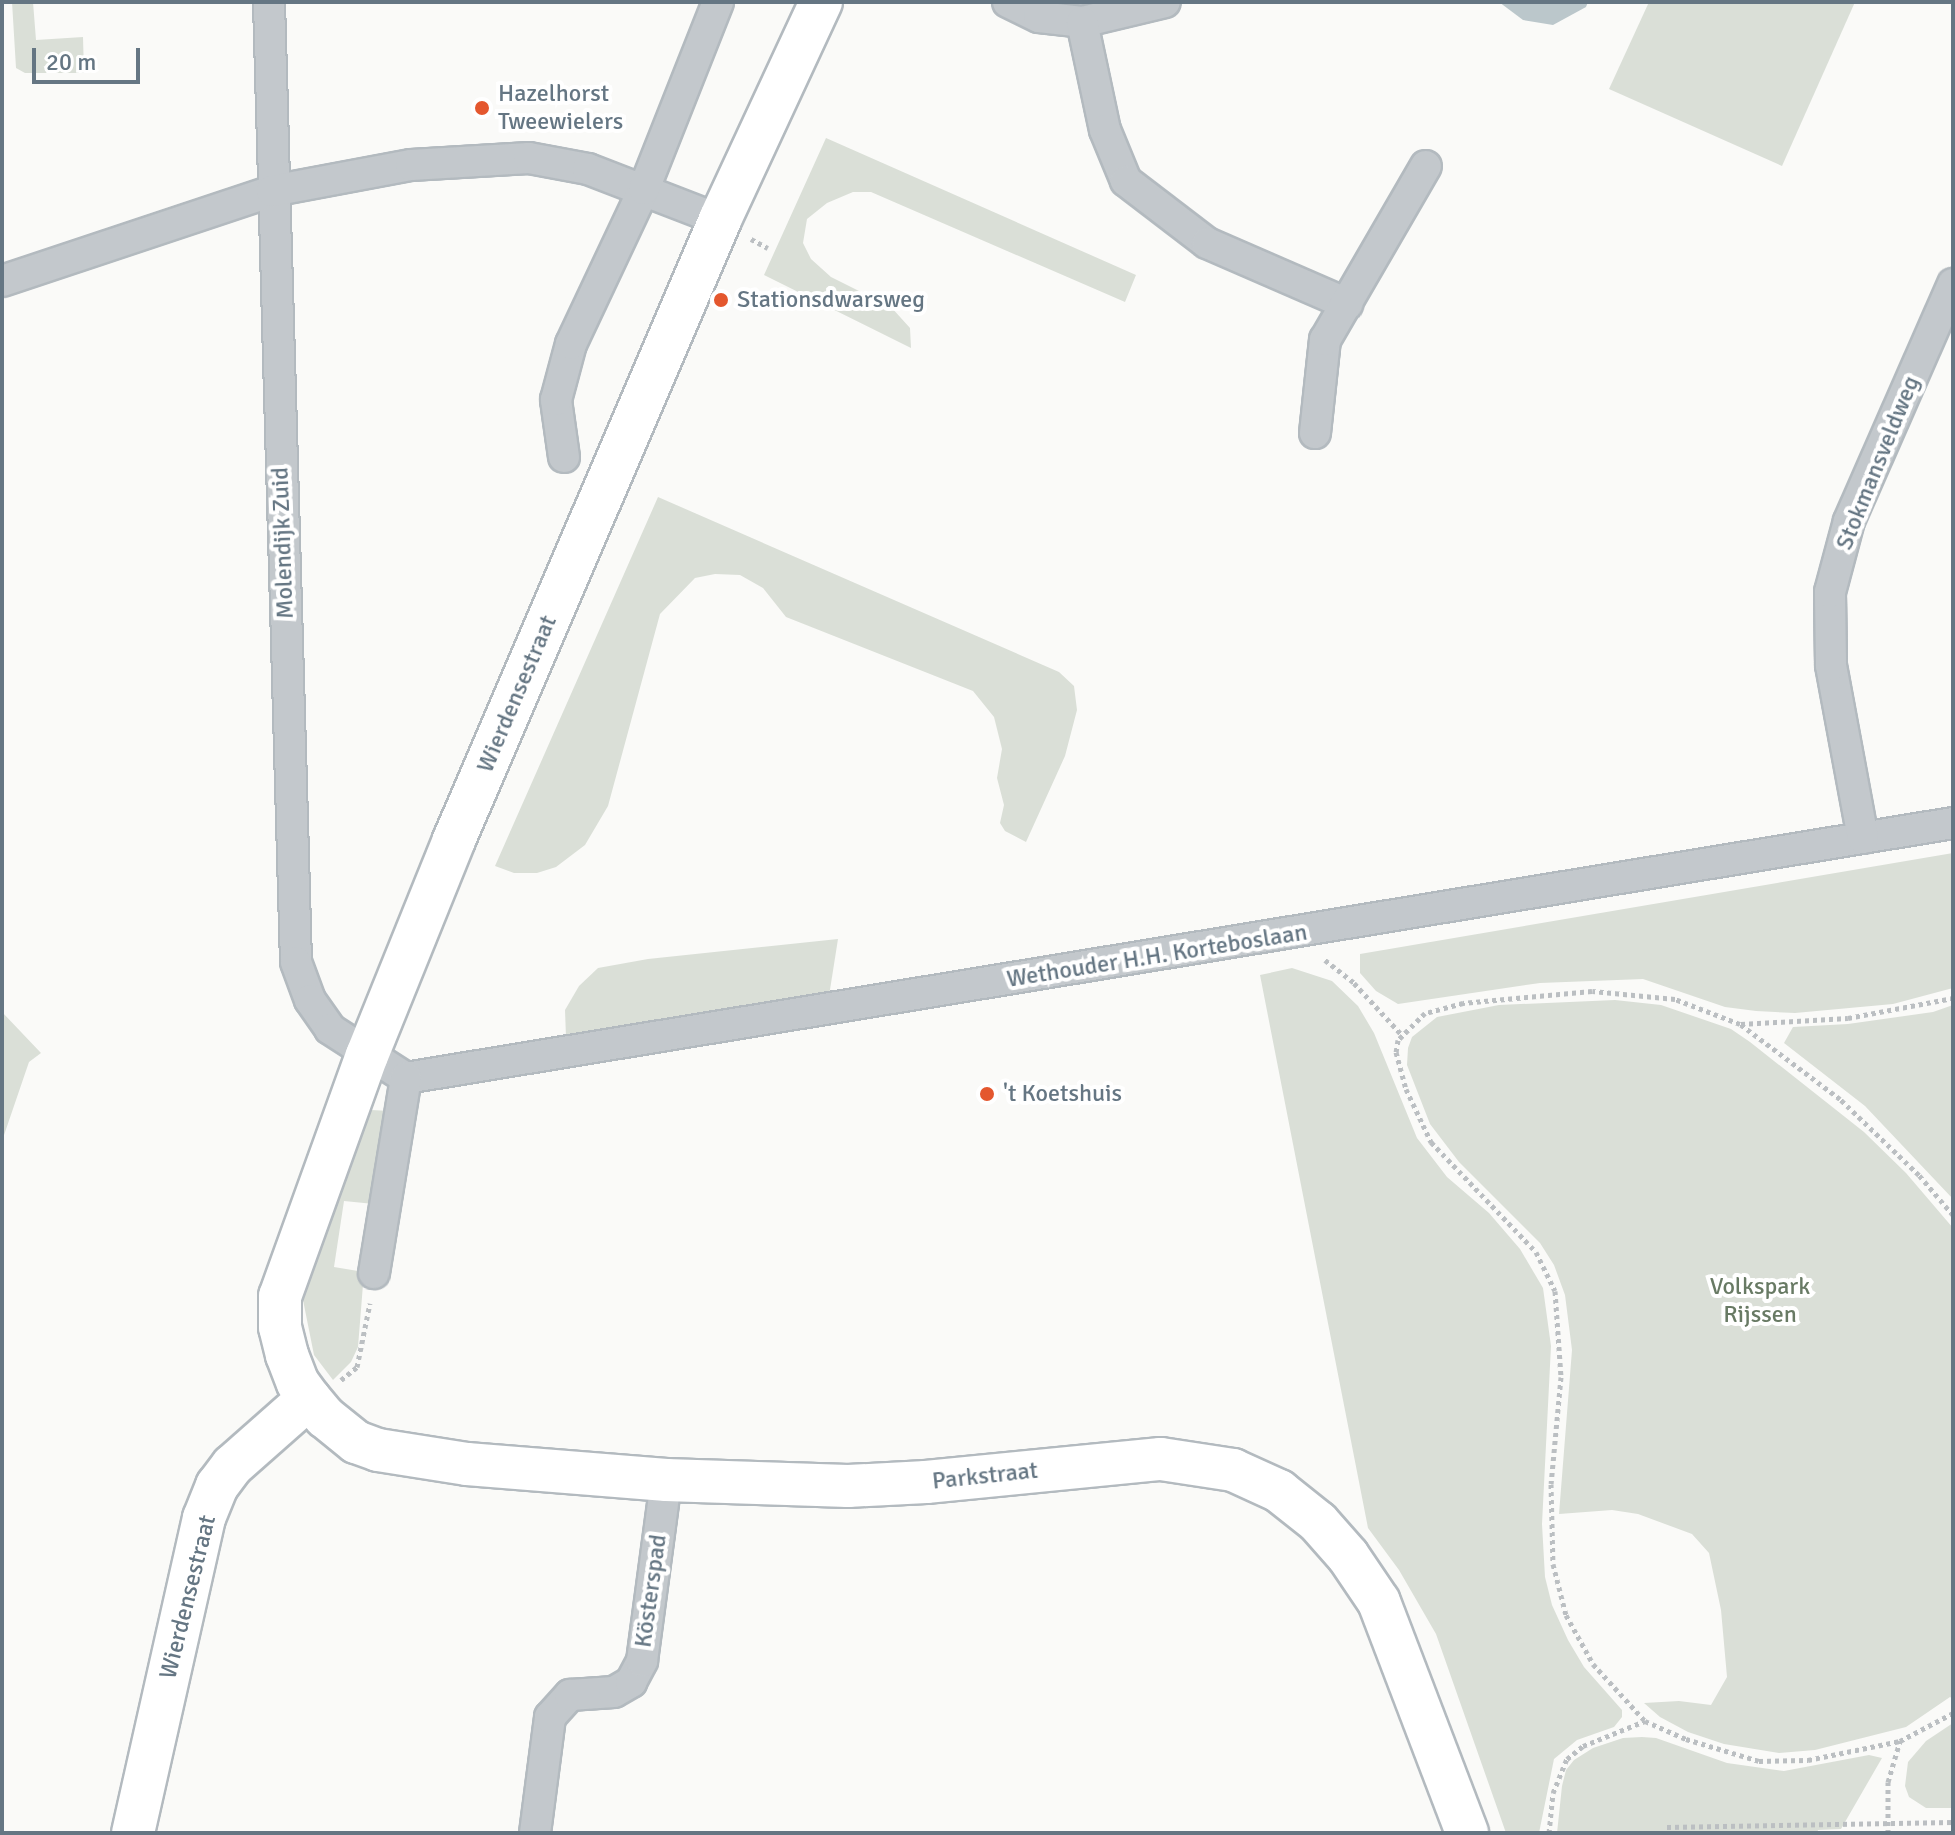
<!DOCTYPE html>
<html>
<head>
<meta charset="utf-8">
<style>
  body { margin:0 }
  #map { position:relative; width:1955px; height:1835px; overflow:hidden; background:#fafaf8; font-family:Signika,sans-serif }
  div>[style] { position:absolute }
  .green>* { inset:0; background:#dadfd7 }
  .water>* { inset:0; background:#bbc7cb }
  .path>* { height:5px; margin-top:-2.5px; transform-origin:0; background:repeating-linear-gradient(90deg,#bbbfc2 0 4px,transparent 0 8px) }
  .roads { filter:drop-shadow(2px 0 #b3babf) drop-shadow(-2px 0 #b3babf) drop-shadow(0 2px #b3babf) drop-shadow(0 -2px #b3babf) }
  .street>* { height:30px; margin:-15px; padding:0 15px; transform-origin:15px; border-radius:15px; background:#c3c8cc }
  .secondary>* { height:42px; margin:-21px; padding:0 21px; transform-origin:21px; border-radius:21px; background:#fff }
  .dots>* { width:22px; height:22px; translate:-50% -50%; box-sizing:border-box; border:4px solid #fff; border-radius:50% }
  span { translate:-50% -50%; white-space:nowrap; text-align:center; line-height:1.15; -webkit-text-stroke:8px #fff; paint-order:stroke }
  .poi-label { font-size:24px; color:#657683 }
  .left { translate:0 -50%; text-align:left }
  .street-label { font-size:24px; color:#657683 }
  .park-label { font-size:24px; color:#687a64 }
  .frame { position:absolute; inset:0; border:4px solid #657683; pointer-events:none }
  .scale { position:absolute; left:32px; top:48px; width:108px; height:36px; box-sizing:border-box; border:4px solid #657683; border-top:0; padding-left:10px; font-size:24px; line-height:28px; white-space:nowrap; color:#657683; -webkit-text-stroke:6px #fff; paint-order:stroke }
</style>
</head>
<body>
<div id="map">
  <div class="green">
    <div style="clip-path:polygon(12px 2px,33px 2px,36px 40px,83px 37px,84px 73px,25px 73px,16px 68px)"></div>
    <div style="clip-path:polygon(1649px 2px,1855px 2px,1782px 166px,1609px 89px)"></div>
    <div style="clip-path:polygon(826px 138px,1136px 275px,1125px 302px,871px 192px,853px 192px,827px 203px,807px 219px,803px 243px,811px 259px,831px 277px,891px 307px,910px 328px,911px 348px,764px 275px)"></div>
    <div style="clip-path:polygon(658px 497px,1059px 672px,1074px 686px,1077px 710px,1065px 756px,1026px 842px,1005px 831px,1000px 823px,1004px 805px,997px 778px,1002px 749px,994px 717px,973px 691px,786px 617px,763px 588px,740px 575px,715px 574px,695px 578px,660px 614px,608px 806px,585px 845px,556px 867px,537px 873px,514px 873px,495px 866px)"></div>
    <div style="clip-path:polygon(1953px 853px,1953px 988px,1893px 1004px,1795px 1013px,1756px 1011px,1725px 1007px,1643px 979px,1540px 983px,1398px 1004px,1376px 991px,1360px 973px,1360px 954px)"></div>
    <div style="clip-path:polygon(838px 939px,829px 996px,566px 1037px,565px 1010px,579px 986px,598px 968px,648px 959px)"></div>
    <div style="clip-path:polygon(1292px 968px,1332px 981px,1358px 1006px,1374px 1033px,1417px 1138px,1447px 1177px,1489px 1213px,1520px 1249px,1543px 1288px,1551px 1346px,1542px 1524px,1545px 1577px,1552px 1605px,1568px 1640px,1584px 1667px,1622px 1710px,1622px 1717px,1614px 1727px,1577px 1740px,1554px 1759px,1539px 1833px,1506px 1833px,1436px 1634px,1399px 1570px,1368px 1528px,1260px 975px)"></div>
    <div style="clip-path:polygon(1615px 1000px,1661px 1005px,1731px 1029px,1750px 1042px,1864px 1132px,1906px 1173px,1953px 1228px,1953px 1699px,1950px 1697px,1906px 1727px,1815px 1750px,1779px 1753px,1724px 1744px,1688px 1732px,1660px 1717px,1644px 1703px,1679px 1701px,1711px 1705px,1727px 1677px,1721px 1610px,1709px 1553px,1692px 1534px,1638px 1514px,1612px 1510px,1559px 1514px,1572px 1350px,1565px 1295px,1554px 1265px,1540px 1243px,1459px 1162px,1430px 1124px,1407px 1065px,1408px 1048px,1412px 1037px,1437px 1017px,1499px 1005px)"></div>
    <div style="clip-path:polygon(1953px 1005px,1953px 1199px,1865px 1106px,1784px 1043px,1793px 1027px,1848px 1024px,1933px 1012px)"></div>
    <div style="clip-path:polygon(2px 1012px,41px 1053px,29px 1062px,2px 1141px)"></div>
    <div style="clip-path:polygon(371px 1110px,390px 1111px,374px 1204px,344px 1201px,334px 1267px,364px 1272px,358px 1347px,351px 1362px,333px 1380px,314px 1355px,303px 1300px,307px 1254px)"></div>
    <div style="clip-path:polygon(1953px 1723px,1953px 1808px,1926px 1808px,1909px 1797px,1905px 1786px,1908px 1762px,1926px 1741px)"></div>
    <div style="clip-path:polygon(1642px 1737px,1656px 1738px,1727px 1763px,1784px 1771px,1869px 1755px,1882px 1758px,1841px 1829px,1818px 1830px,1817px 1833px,1557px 1833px,1562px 1786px,1566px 1770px,1574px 1760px,1593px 1748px,1623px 1738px)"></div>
  </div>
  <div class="water">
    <div style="clip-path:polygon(1499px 2px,1588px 2px,1586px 7px,1553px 25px,1523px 20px)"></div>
  </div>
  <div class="path">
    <div style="left:751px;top:239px;width:19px;rotate:28deg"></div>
    <div style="left:1325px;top:960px;width:37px;rotate:38deg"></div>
    <div style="left:1354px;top:983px;width:69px;rotate:47.3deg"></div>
    <div style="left:1741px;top:1024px;width:107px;rotate:-3.2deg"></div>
    <div style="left:1848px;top:1018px;width:107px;rotate:-10.8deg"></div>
    <div style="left:1953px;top:1215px;width:52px;rotate:-130.4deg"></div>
    <div style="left:1919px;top:1175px;width:110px;rotate:-136.1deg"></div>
    <div style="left:1840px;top:1099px;width:125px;rotate:-143.1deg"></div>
    <div style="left:1740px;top:1024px;width:70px;rotate:-159deg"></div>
    <div style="left:1675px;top:999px;width:83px;rotate:-174.5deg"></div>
    <div style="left:1592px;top:991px;width:130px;rotate:174.7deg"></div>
    <div style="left:1463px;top:1003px;width:39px;rotate:165deg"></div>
    <div style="left:1425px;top:1013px;width:38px;rotate:135deg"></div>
    <div style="left:1398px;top:1040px;width:12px;rotate:99deg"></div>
    <div style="left:1396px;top:1052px;width:38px;rotate:75deg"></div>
    <div style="left:1406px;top:1089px;width:59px;rotate:64.7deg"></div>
    <div style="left:1431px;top:1142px;width:152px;rotate:46.3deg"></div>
    <div style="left:1536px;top:1252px;width:43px;rotate:64deg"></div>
    <div style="left:1555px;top:1291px;width:86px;rotate:86deg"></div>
    <div style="left:1561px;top:1377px;width:107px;rotate:95.3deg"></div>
    <div style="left:1551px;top:1484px;width:80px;rotate:88.6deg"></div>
    <div style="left:1553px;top:1564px;width:53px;rotate:75.7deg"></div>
    <div style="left:1566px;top:1615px;width:56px;rotate:61.1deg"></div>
    <div style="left:1593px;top:1664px;width:77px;rotate:47.6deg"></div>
    <div style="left:1645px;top:1721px;width:45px;rotate:23.7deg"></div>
    <div style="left:1686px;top:1739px;width:76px;rotate:16.8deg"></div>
    <div style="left:1759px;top:1761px;width:49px;rotate:-1.2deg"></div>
    <div style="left:1808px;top:1760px;width:94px;rotate:-11.7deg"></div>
    <div style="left:1900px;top:1741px;width:60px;rotate:-27.8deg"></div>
    <div style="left:341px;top:1380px;width:21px;rotate:-39deg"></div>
    <div style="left:357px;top:1367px;width:65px;rotate:-78.5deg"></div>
    <div style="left:1667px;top:1827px;width:286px;rotate:-1deg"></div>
    <div style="left:1549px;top:1833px;width:40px;rotate:-84.3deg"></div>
    <div style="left:1553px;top:1793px;width:37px;rotate:-68deg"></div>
    <div style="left:1567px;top:1759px;width:21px;rotate:-39deg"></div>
    <div style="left:1583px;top:1746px;width:67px;rotate:-22deg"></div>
    <div style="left:1888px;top:1833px;width:51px;rotate:-90deg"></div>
    <div style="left:1888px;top:1782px;width:43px;rotate:-73.7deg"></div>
  </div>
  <div class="roads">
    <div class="street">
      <div style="left:269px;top:2px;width:960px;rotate:88.39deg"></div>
      <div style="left:296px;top:962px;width:40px;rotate:69.8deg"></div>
      <div style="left:310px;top:1000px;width:35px;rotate:55deg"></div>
      <div style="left:330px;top:1029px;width:90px;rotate:32.8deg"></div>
      <div style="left:406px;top:1078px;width:1568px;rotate:-9.36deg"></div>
      <div style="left:1008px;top:2px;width:34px;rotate:26deg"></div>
      <div style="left:1039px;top:17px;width:43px;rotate:6.6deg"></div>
      <div style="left:1082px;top:22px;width:85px;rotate:-13.5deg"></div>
      <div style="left:1082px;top:22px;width:110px;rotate:78deg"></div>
      <div style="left:1105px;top:130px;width:55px;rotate:67.6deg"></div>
      <div style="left:1126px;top:181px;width:102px;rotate:37.4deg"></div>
      <div style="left:1207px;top:243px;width:153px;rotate:23.5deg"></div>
      <div style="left:2px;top:281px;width:285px;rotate:-18.4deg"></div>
      <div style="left:272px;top:191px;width:141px;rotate:-10.6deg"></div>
      <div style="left:411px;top:165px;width:118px;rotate:-3.4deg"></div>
      <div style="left:529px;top:158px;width:60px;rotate:10.6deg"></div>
      <div style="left:588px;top:169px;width:142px;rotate:21.1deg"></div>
      <div style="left:1315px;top:433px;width:94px;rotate:-83.9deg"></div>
      <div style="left:1325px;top:340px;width:201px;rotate:-59.9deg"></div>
      <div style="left:564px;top:457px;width:58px;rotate:-98deg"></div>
      <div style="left:556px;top:400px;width:58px;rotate:-75deg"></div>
      <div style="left:571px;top:344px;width:171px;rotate:-64.8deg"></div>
      <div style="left:644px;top:189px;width:201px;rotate:-68.4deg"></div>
      <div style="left:1863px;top:838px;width:176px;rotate:-100.5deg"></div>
      <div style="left:1831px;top:665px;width:73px;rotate:-90.8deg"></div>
      <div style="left:1830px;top:592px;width:73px;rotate:-75deg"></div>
      <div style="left:1849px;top:521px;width:259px;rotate:-66.3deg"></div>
      <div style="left:374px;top:1273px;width:198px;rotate:-80.7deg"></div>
      <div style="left:535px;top:1833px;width:117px;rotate:-82.6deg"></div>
      <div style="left:550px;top:1717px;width:30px;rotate:-48deg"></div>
      <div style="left:570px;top:1695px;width:44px;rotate:-3.9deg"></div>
      <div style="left:614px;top:1692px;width:20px;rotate:-30deg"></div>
      <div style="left:631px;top:1682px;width:24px;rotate:-62deg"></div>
      <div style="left:642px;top:1661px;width:183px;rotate:-82.4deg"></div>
    </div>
    <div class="secondary">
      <div style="left:821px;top:2px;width:240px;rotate:114.9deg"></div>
      <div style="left:720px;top:220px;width:675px;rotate:113.22deg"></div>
      <div style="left:454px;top:840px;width:232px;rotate:112deg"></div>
      <div style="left:367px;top:1055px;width:256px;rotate:109.8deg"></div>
      <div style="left:280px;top:1296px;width:31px;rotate:90deg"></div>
      <div style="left:280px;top:1327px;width:29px;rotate:76deg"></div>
      <div style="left:287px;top:1355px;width:30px;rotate:69deg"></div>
      <div style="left:298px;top:1383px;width:19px;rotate:54deg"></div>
      <div style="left:309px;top:1398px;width:25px;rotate:50deg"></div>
      <div style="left:325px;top:1417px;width:40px;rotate:39deg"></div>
      <div style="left:356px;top:1442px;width:23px;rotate:20deg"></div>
      <div style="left:378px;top:1450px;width:90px;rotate:8.9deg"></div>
      <div style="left:467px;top:1464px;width:200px;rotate:4.6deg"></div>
      <div style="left:666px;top:1480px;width:182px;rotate:1.9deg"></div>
      <div style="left:848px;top:1486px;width:78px;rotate:-2.9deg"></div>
      <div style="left:926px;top:1482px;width:236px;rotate:-5.6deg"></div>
      <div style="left:1161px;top:1459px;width:73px;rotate:8.7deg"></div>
      <div style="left:1233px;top:1470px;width:51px;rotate:24.5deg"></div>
      <div style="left:1279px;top:1491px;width:50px;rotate:38.5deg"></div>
      <div style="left:1318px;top:1522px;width:45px;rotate:48.6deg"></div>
      <div style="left:1348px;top:1556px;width:55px;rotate:56deg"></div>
      <div style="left:1379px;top:1602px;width:247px;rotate:69.1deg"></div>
      <div style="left:133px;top:1833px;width:323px;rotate:-77.3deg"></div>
      <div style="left:204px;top:1518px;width:35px;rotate:-68deg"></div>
      <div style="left:217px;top:1486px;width:26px;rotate:-53deg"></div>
      <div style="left:233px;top:1465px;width:101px;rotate:-41.4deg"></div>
    </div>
  </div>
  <div class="dots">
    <div style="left:482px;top:108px;background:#e4572e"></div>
    <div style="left:721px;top:300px;background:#e4572e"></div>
    <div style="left:987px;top:1094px;background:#e4572e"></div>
  </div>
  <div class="poi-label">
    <span class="left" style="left:498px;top:108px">Hazelhorst<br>Tweewielers</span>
    <span class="left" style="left:737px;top:300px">Stationsdwarsweg</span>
    <span class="left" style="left:1003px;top:1094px">'t Koetshuis</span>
  </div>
  <div class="street-label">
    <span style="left:1878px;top:463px;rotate:-68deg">Stokmansveldweg</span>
    <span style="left:283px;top:543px;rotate:-92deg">Molendijk Zuid</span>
    <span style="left:517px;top:694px;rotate:-67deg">Wierdensestraat</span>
    <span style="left:1157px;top:956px;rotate:-9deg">Wethouder H.H. Korteboslaan</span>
    <span style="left:985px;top:1476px;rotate:-6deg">Parkstraat</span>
    <span style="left:651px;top:1591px;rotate:-82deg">Kösterspad</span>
    <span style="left:188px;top:1597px;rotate:-76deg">Wierdensestraat</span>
  </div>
  <div class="park-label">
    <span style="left:1760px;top:1301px">Volkspark<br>Rijssen</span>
  </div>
  <div class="frame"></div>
  <div class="scale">20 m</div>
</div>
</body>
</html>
